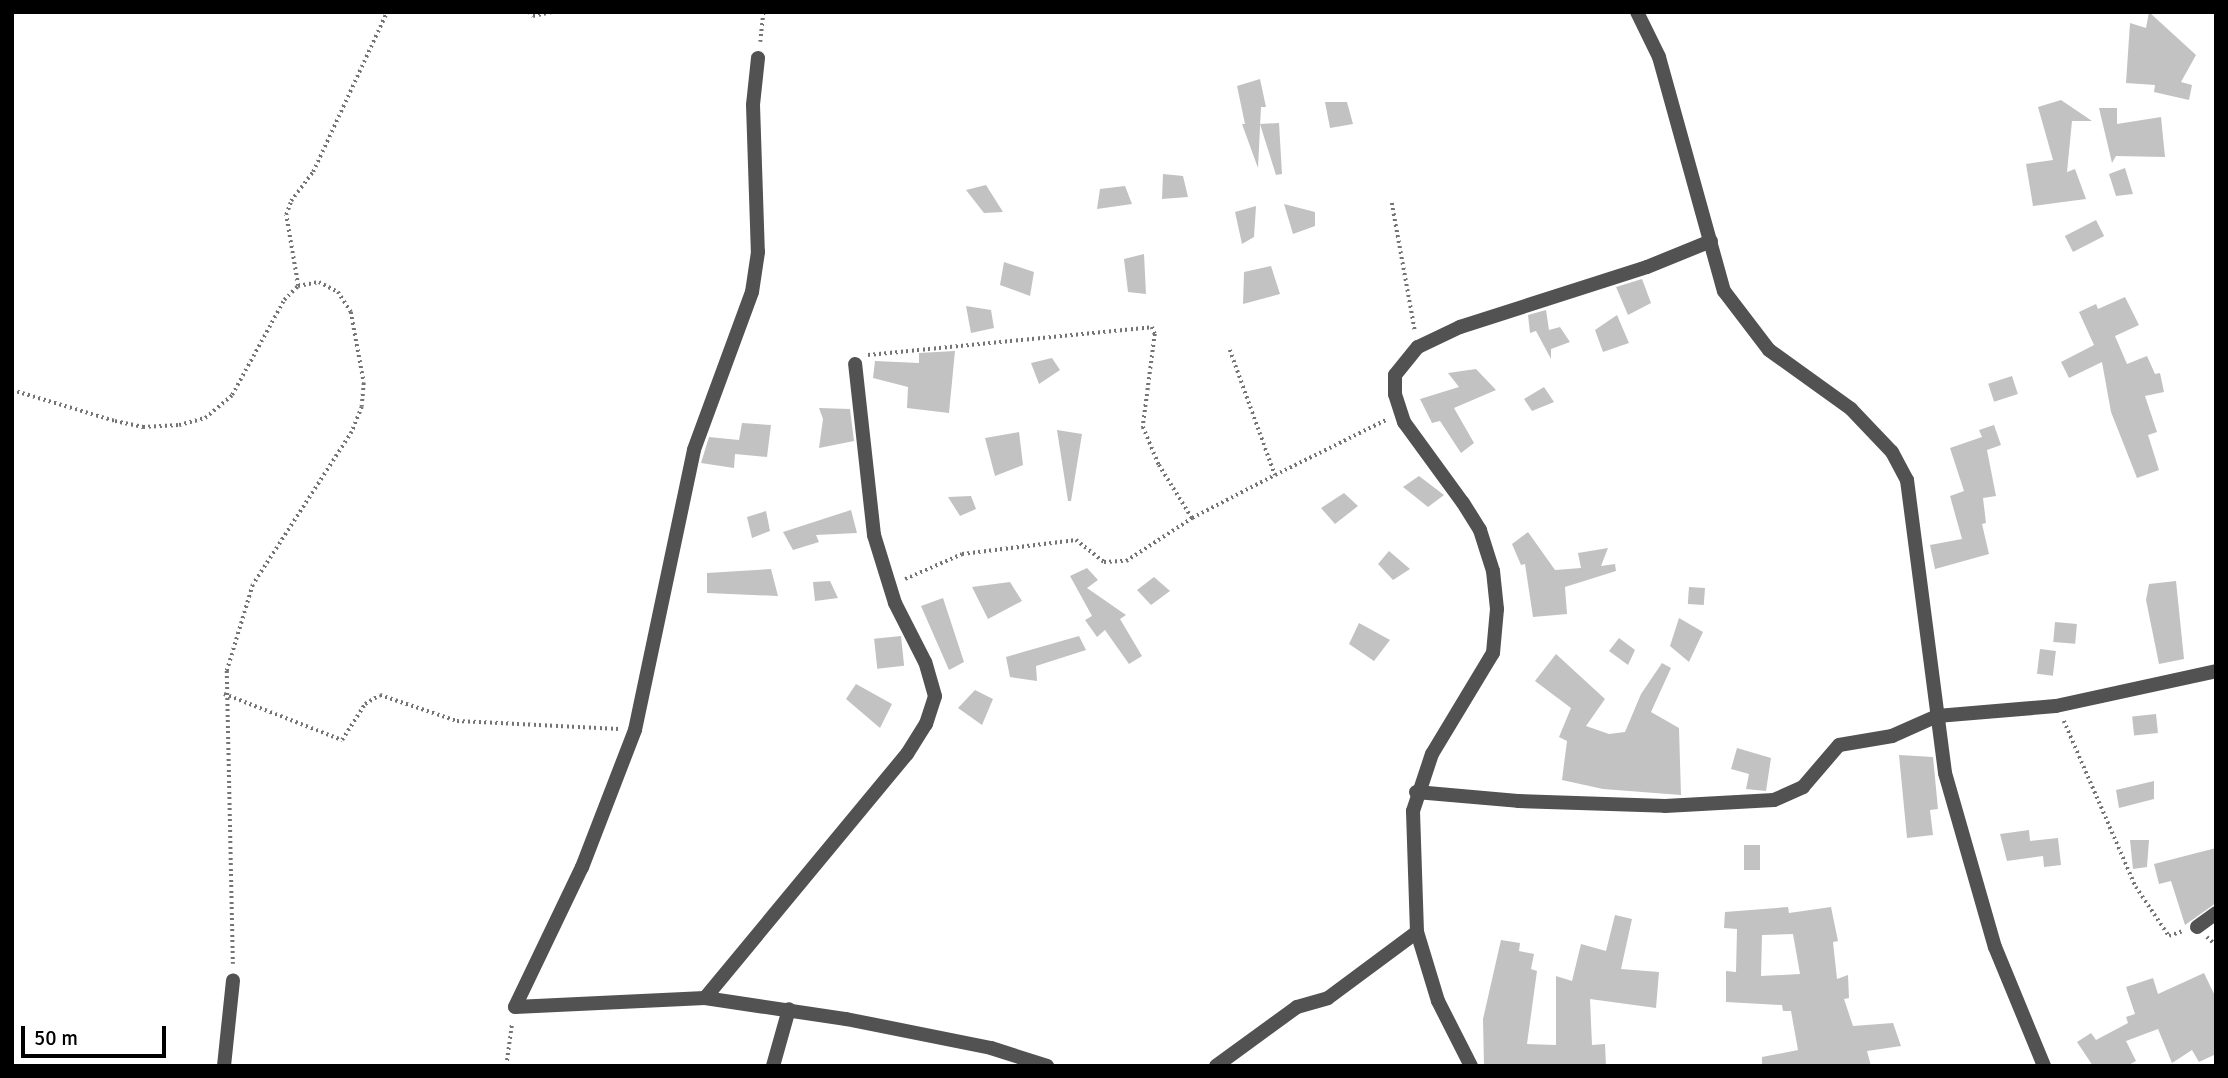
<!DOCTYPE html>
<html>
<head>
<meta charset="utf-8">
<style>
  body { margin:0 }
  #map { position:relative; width:2228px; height:1078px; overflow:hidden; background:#fff; font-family:Signika,sans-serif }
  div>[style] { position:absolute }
  .building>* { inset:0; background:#c2c2c2; transform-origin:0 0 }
  .path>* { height:3.5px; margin-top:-1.75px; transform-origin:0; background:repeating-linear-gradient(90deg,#747474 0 2px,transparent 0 5.5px) }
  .street>* { height:14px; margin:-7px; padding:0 7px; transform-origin:7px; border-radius:7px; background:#525252 }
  span { translate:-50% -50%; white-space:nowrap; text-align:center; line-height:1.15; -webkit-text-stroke:5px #fff; paint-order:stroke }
  .frame { position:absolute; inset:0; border:14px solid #000; pointer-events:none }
  .scale { position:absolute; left:21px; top:1026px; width:145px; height:32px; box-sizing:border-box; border:4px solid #000; border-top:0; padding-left:9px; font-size:21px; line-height:24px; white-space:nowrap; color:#000; -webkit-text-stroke:5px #fff; paint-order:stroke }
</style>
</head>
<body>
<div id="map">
  <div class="building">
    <div style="clip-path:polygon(2149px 12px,2196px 55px,2181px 82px,2192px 85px,2189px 100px,2154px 92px,2155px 85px,2126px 83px,2130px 23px,2146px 28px)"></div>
    <div style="clip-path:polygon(1260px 79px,1266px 107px,1261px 107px,1258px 168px,1242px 124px,1245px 124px,1237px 86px)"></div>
    <div style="clip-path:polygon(2061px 100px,2092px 121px,2072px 121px,2067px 172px,2075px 169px,2086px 199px,2033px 206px,2026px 164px,2053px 160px,2038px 107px)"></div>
    <div style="clip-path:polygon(1325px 102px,1347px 102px,1353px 124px,1330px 128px)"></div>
    <div style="clip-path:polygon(2099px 108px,2117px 108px,2117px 124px,2161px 117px,2165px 157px,2116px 156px,2112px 163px)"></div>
    <div style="clip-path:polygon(1279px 123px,1282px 174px,1276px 175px,1260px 124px)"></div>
    <div style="clip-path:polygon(2125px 168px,2133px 194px,2116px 196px,2109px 174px)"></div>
    <div style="clip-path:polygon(1163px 174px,1183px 176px,1188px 197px,1162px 199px)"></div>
    <div style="clip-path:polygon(986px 185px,1003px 212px,984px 213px,966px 190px)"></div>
    <div style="clip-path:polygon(1125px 186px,1132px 204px,1097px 209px,1100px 189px)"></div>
    <div style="clip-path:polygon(1284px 204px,1315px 212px,1315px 226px,1293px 234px)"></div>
    <div style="clip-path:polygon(1256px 206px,1254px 237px,1242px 244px,1235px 212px)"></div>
    <div style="left:2096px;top:220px;width:18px;height:35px;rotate:63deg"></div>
    <div style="clip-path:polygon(1144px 254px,1146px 294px,1128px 292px,1124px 259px)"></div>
    <div style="clip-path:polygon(1004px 262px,1034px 272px,1030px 296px,1000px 285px)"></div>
    <div style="clip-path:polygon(1271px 266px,1280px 294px,1243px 304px,1244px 272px)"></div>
    <div style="clip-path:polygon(1642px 279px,1651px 303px,1628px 315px,1616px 287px)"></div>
    <div style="clip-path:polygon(2125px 297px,2139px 325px,2115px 336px,2127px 364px,2147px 356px,2155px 374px,2160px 373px,2164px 392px,2145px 396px,2157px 432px,2148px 435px,2159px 470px,2137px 478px,2111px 412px,2102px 362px,2069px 378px,2061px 362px,2094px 345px,2079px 312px,2096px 304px,2098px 309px)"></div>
    <div style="clip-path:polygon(966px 306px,991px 310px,994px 328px,971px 333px)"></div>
    <div style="clip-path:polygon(1546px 310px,1549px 330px,1560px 327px,1570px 342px,1551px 349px,1551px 359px,1536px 331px,1530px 333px,1528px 315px)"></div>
    <div style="clip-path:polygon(1617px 315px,1629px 343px,1603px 352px,1595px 330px)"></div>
    <div style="clip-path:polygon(955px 351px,949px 413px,907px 408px,908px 387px,873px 378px,875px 361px,919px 363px,919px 353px)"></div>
    <div style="clip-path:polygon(1052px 358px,1060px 370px,1039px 384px,1031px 363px)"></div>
    <div style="clip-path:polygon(1476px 369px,1496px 390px,1454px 408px,1474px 443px,1461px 453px,1440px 421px,1432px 423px,1420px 399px,1459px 387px,1448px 373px)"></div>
    <div style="left:2012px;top:376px;width:19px;height:25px;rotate:72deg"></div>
    <div style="clip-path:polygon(1544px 387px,1554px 402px,1532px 411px,1524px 399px)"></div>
    <div style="clip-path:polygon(819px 408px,850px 409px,854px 441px,819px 448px,823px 419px)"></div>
    <div style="clip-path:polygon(742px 423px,771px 425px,767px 457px,735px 454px,734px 468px,701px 463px,709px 437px,739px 440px)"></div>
    <div style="clip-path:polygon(1994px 425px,2001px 445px,1987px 450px,1996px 496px,1983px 498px,1986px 523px,1982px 524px,1989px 554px,1935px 569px,1930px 545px,1962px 539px,1950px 496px,1964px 491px,1950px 448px,1982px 437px,1979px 430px)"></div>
    <div style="clip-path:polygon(1057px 430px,1082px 434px,1071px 501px,1068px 501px)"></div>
    <div style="clip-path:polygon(1019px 432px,1023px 465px,995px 476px,985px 438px)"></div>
    <div style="clip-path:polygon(1419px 476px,1444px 495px,1428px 507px,1403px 487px)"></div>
    <div style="clip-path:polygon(1344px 493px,1358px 506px,1335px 524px,1321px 508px)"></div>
    <div style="clip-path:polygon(971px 496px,976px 509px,960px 516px,948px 497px)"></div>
    <div style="clip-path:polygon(851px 510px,857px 533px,816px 535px,819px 542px,793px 550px,783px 532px)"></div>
    <div style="clip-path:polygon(766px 511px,770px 531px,752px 538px,747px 517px)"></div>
    <div style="clip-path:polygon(1528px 532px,1555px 570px,1581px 568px,1578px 553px,1608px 548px,1601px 566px,1615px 564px,1616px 571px,1565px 587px,1567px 614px,1533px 617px,1525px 564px,1521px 565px,1512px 544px)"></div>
    <div style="clip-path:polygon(1389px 551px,1410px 569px,1393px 580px,1378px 564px)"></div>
    <div style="clip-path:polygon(1087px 568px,1098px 580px,1087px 588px,1126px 615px,1120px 619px,1142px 656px,1129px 664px,1105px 630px,1097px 637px,1085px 620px,1092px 616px,1070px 576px)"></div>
    <div style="clip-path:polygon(771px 569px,778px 596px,707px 593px,707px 573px)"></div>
    <div style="clip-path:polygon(1154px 577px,1170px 591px,1151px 605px,1137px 590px)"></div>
    <div style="clip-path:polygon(830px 581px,838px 598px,815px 601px,813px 582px)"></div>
    <div style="clip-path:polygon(2176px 581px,2184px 659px,2159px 664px,2146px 600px,2149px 584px)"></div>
    <div style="clip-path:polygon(1010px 582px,1022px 601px,988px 619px,972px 587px)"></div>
    <div style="left:1689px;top:587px;width:16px;height:17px;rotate:4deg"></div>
    <div style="clip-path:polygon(943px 598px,964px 662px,949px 670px,921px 606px)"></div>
    <div style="clip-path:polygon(1679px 618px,1703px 632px,1689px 662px,1670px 646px)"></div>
    <div style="left:2055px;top:622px;width:22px;height:20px;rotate:5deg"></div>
    <div style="clip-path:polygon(1359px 623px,1390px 640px,1374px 661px,1349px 644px)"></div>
    <div style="left:901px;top:636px;width:30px;height:27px;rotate:84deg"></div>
    <div style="clip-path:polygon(1079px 636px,1086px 650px,1036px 666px,1037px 681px,1010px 677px,1006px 657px)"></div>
    <div style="clip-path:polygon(1619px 638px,1635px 650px,1628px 665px,1609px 651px)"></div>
    <div style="left:2040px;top:649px;width:16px;height:25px;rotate:7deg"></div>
    <div style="clip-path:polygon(1556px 654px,1605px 699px,1586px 726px,1609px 734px,1625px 732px,1641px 694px,1662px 663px,1671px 668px,1651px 712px,1679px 728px,1681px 795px,1603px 789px,1562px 780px,1567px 741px,1559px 737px,1571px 708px,1535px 681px)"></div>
    <div style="clip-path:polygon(856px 684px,892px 704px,880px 728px,846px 699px)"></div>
    <div style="clip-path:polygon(975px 690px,993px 699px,982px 725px,958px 708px)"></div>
    <div style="left:2156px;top:714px;width:19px;height:24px;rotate:84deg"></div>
    <div style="clip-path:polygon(1737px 748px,1771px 758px,1766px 791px,1746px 789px,1749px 774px,1731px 769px)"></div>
    <div style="clip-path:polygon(1899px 755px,1933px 757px,1938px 809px,1930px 810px,1933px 835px,1907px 838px)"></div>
    <div style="clip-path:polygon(2154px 781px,2154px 799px,2119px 808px,2116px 790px)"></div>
    <div style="clip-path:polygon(2029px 830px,2030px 841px,2058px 838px,2061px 865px,2044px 867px,2043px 856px,2007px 861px,2000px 834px)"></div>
    <div style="clip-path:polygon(2130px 840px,2149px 840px,2147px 867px,2133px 869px)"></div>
    <div style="left:1744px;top:845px;width:16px;height:25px"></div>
    <div style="clip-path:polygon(2216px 848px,2216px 903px,2185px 925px,2171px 881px,2159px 884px,2154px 864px)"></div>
    <div style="clip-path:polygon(evenodd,1788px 907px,1789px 913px,1831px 907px,1838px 941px,1833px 942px,1837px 979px,1848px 975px,1849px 998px,1844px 999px,1853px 1026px,1893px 1023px,1901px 1046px,1867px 1051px,1871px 1066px,1762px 1066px,1762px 1057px,1798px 1050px,1791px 1011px,1783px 1011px,1782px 1005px,1726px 1002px,1726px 971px,1736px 972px,1737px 929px,1724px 928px,1725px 912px,1788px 907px,1793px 934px,1800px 974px,1761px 976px,1762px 935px,1793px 934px)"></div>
    <div style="clip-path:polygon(1615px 915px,1632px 919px,1621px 969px,1659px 972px,1656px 1008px,1590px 999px,1592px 1045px,1605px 1044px,1606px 1066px,1484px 1066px,1483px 1019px,1501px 940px,1520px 943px,1519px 951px,1534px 954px,1531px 969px,1537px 971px,1527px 1044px,1556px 1045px,1556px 976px,1572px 981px,1581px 944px,1606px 951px)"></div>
    <div style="clip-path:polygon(2204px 973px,2216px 998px,2216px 1054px,2199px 1062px,2192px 1050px,2172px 1063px,2158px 1029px,2126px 1041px,2136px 1061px,2127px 1066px,2093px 1066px,2077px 1042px,2091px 1033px,2096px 1040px,2128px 1023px,2126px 1017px,2135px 1014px,2126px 987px,2153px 978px,2158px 994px)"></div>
  </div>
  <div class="path">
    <div style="left:529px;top:12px;width:6px;rotate:45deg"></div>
    <div style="left:533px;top:16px;width:19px;rotate:-12deg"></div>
    <div style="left:760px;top:42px;width:30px;rotate:-84deg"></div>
    <div style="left:1392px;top:203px;width:130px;rotate:79.8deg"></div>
    <div style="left:298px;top:286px;width:72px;rotate:-99.6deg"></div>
    <div style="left:286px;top:215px;width:15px;rotate:-70deg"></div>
    <div style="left:291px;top:201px;width:36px;rotate:-53deg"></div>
    <div style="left:313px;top:172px;width:176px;rotate:-65.2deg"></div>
    <div style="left:1230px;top:350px;width:133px;rotate:70.2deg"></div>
    <div style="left:1275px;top:475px;width:124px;rotate:-26.4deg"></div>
    <div style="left:868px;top:355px;width:285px;rotate:-5.6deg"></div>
    <div style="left:1152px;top:327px;width:8px;rotate:67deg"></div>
    <div style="left:1155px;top:334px;width:94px;rotate:97.4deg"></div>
    <div style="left:1143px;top:427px;width:41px;rotate:67.2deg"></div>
    <div style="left:1159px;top:465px;width:62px;rotate:58.1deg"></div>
    <div style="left:12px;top:390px;width:108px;rotate:16.8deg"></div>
    <div style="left:115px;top:421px;width:29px;rotate:12deg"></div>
    <div style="left:143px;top:427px;width:36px;rotate:-3deg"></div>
    <div style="left:179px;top:425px;width:27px;rotate:-15deg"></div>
    <div style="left:205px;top:418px;width:35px;rotate:-40deg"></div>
    <div style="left:232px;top:395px;width:108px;rotate:-61.3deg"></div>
    <div style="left:284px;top:300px;width:20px;rotate:-45deg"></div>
    <div style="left:298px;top:286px;width:21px;rotate:-11deg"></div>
    <div style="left:319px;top:282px;width:21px;rotate:28deg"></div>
    <div style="left:338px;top:292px;width:24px;rotate:57deg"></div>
    <div style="left:351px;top:312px;width:72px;rotate:79.6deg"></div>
    <div style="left:364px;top:383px;width:24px;rotate:95deg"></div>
    <div style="left:362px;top:407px;width:27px;rotate:112deg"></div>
    <div style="left:352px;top:432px;width:182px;rotate:122.9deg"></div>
    <div style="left:253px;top:585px;width:90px;rotate:106.8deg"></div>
    <div style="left:227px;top:671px;width:293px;rotate:88.8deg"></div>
    <div style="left:905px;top:579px;width:62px;rotate:-23.7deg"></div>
    <div style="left:962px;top:554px;width:115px;rotate:-7deg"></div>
    <div style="left:1076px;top:540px;width:36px;rotate:38deg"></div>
    <div style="left:1104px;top:562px;width:22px;rotate:-3deg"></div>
    <div style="left:1126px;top:561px;width:79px;rotate:-33.1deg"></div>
    <div style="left:1192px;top:518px;width:93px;rotate:-27.4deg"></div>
    <div style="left:224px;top:694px;width:127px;rotate:21.3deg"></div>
    <div style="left:342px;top:740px;width:43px;rotate:-57.4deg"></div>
    <div style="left:365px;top:704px;width:17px;rotate:-31deg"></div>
    <div style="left:380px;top:695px;width:81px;rotate:18.7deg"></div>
    <div style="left:457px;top:721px;width:162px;rotate:2.8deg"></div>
    <div style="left:2064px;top:721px;width:181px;rotate:66.6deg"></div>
    <div style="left:2136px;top:887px;width:59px;rotate:56deg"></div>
    <div style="left:2169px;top:936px;width:15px;rotate:-20deg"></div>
    <div style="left:2207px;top:937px;width:12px;rotate:42deg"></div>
    <div style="left:506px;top:1066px;width:44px;rotate:-82.2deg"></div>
  </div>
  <div class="street">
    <div style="left:1637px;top:12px;width:50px;rotate:63.9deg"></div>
    <div style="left:1659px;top:57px;width:243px;rotate:74.5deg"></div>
    <div style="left:1724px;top:291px;width:74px;rotate:52.7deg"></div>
    <div style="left:1769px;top:350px;width:101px;rotate:35.7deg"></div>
    <div style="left:1851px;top:409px;width:59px;rotate:46.4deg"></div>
    <div style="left:1892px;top:452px;width:32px;rotate:62deg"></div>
    <div style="left:1907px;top:480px;width:295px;rotate:82.6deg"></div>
    <div style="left:1945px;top:773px;width:181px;rotate:74deg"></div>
    <div style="left:1995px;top:947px;width:129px;rotate:67.6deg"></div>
    <div style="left:758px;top:58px;width:47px;rotate:96.1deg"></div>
    <div style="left:753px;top:105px;width:147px;rotate:88.1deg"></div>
    <div style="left:758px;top:252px;width:40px;rotate:98.5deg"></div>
    <div style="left:752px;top:292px;width:168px;rotate:110.2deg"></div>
    <div style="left:694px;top:450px;width:286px;rotate:101.9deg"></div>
    <div style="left:635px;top:730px;width:147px;rotate:111.1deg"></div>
    <div style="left:582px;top:867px;width:155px;rotate:115.6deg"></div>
    <div style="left:515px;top:1007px;width:190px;rotate:-2.7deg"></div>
    <div style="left:705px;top:998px;width:143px;rotate:8.5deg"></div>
    <div style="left:846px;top:1019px;width:148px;rotate:11.3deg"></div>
    <div style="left:991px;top:1048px;width:59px;rotate:17.8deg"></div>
    <div style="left:1416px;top:792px;width:102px;rotate:5deg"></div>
    <div style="left:1518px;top:801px;width:147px;rotate:1.9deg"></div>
    <div style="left:1665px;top:806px;width:109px;rotate:-3.2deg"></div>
    <div style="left:1774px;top:800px;width:32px;rotate:-24deg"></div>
    <div style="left:1803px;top:787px;width:55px;rotate:-49.4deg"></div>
    <div style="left:1839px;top:745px;width:54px;rotate:-9.6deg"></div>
    <div style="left:1892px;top:736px;width:49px;rotate:-24deg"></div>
    <div style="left:1937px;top:716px;width:119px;rotate:-4.8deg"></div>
    <div style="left:2056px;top:706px;width:164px;rotate:-12.3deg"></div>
    <div style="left:2197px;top:927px;width:24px;rotate:-36deg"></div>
    <div style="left:705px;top:998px;width:317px;rotate:-50.4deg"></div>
    <div style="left:907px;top:754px;width:36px;rotate:-58deg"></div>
    <div style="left:926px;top:724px;width:29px;rotate:-72deg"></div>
    <div style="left:935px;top:696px;width:35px;rotate:-106deg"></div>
    <div style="left:925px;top:662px;width:66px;rotate:-117deg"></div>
    <div style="left:895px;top:603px;width:71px;rotate:-107.2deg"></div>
    <div style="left:874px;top:535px;width:172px;rotate:-96.3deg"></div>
    <div style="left:224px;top:1066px;width:86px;rotate:-84deg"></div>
    <div style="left:773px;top:1066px;width:59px;rotate:-74.3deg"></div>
    <div style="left:1216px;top:1066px;width:100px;rotate:-36.1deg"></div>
    <div style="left:1297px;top:1007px;width:32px;rotate:-16deg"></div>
    <div style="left:1328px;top:998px;width:111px;rotate:-36.6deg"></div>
    <div style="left:1471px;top:1066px;width:73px;rotate:-116.9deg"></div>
    <div style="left:1438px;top:1001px;width:72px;rotate:-106.9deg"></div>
    <div style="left:1417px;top:932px;width:121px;rotate:-91.9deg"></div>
    <div style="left:1413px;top:811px;width:60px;rotate:-71.6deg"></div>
    <div style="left:1432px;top:754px;width:118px;rotate:-58.9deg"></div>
    <div style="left:1493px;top:653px;width:44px;rotate:-84.8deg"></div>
    <div style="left:1497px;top:609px;width:38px;rotate:-96deg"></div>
    <div style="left:1493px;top:571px;width:43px;rotate:-107.6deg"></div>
    <div style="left:1480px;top:530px;width:32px;rotate:-122deg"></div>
    <div style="left:1463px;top:503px;width:100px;rotate:-126.1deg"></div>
    <div style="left:1404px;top:422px;width:29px;rotate:-108deg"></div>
    <div style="left:1395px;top:394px;width:19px;rotate:-90deg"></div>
    <div style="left:1395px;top:375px;width:36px;rotate:-51deg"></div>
    <div style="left:1418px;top:347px;width:47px;rotate:-25.5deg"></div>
    <div style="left:1460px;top:327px;width:196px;rotate:-17.8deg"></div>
    <div style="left:1647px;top:267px;width:69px;rotate:-22.1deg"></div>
  </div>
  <div class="frame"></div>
  <div class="scale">50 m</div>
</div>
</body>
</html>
